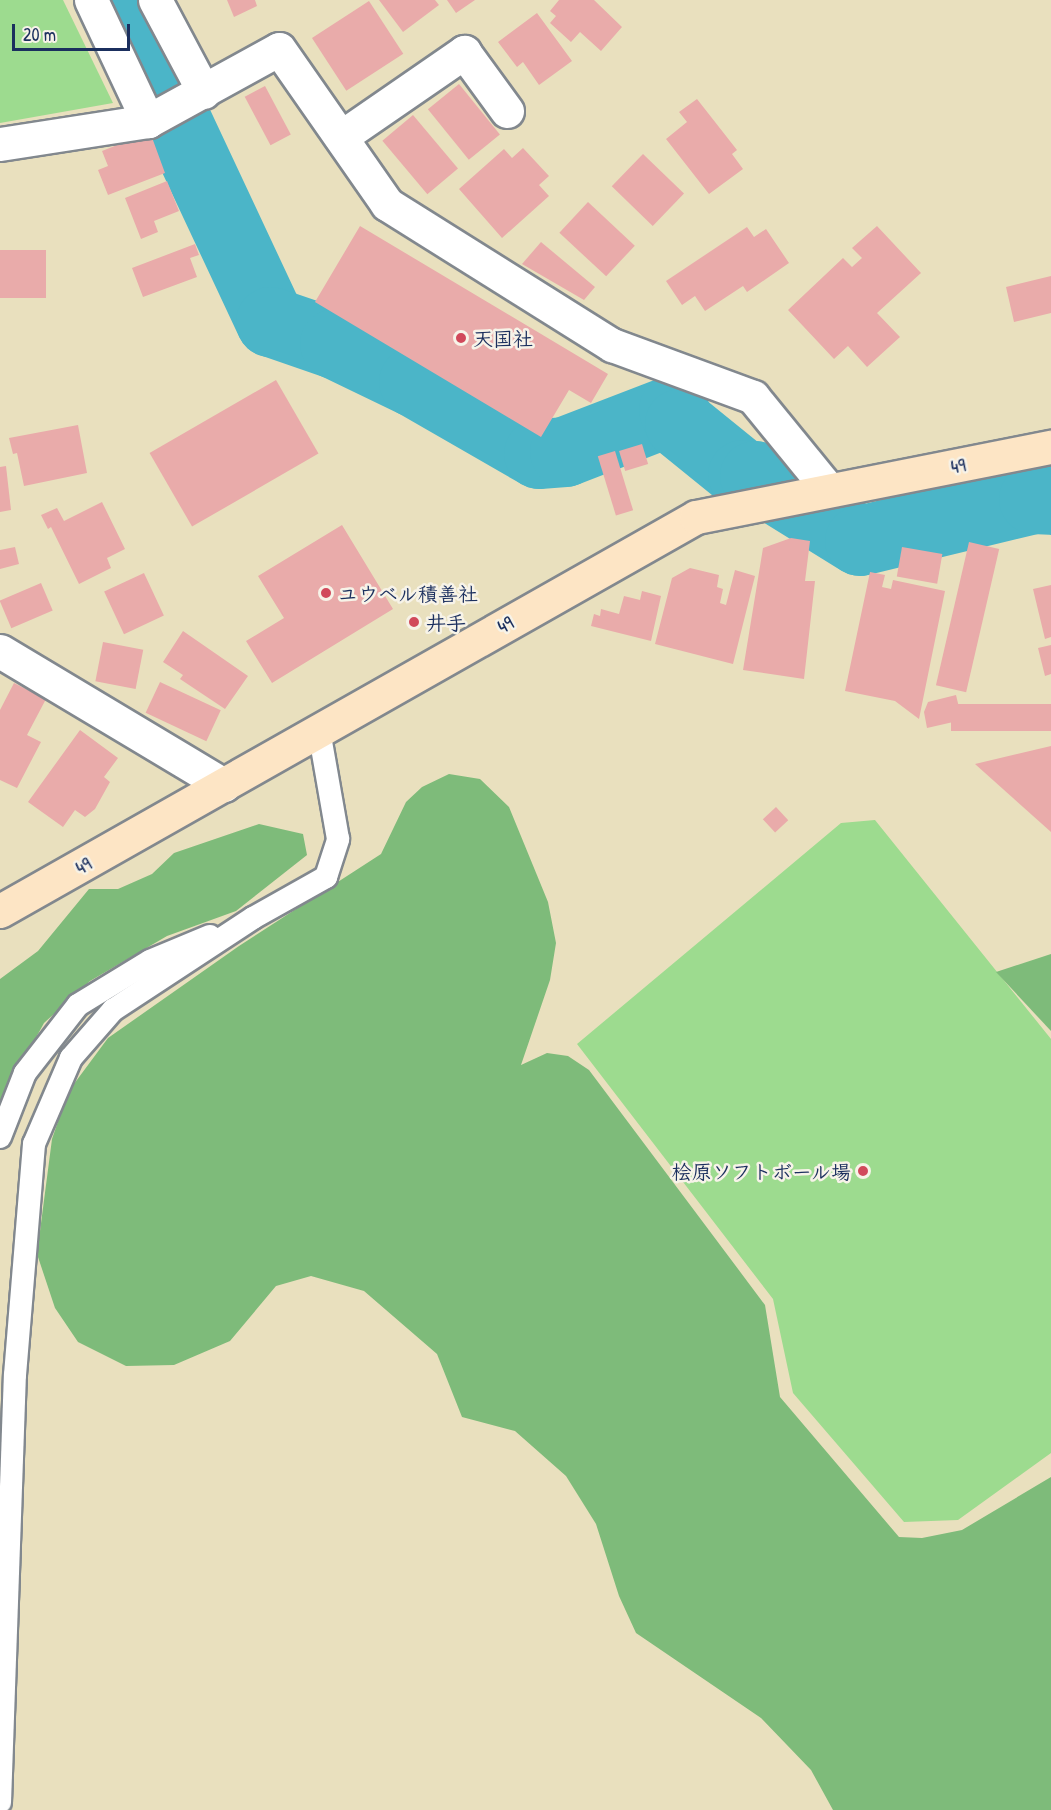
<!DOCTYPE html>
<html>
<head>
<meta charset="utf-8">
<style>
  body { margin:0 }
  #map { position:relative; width:1051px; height:1810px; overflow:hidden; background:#e9e0be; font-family:"Patrick Hand","Klee One",sans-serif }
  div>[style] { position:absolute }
  .green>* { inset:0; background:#9ddb8f }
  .forest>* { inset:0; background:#7ebb7a }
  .river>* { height:70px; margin:-35px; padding:0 35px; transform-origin:35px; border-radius:35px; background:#4bb5c8 }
  .building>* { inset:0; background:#e9abaa; transform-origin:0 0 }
  .roads { filter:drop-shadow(2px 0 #82888e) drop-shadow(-2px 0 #82888e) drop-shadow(0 2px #82888e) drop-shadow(0 -2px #82888e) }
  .lane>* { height:22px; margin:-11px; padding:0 11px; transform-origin:11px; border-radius:11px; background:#fff }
  .street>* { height:33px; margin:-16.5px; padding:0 16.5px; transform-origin:16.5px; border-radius:16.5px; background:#fff }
  .secondary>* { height:33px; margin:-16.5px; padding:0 16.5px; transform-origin:16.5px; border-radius:16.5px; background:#fde5c5 }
  .dots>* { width:16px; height:16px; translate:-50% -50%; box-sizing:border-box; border:3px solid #f7f3e8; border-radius:50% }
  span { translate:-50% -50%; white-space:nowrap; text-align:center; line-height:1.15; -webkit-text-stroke:5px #f7f3e8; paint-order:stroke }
  .poi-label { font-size:20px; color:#1b2f5e; font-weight:700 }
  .left { translate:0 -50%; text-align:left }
  .right { translate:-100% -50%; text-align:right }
  .street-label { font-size:20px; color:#1b2f5e }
  .scale { position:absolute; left:12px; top:24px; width:118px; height:27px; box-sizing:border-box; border:3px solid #1b2f5e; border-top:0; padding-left:8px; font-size:18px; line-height:21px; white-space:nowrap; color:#1b2f5e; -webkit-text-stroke:4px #f7f3e8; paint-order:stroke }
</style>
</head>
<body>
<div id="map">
  <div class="green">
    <div style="clip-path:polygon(0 0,63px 0,113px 103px,0 123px)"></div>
    <div style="clip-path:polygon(875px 820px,1051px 1039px,1051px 1453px,958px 1520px,904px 1522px,793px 1393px,773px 1299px,577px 1044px,841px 823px)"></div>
  </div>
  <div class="forest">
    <div style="clip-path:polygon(449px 774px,480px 779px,509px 807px,548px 902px,556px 943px,550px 980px,521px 1065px,547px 1053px,568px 1056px,589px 1070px,765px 1305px,780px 1397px,899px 1537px,922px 1538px,962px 1530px,1051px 1477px,1051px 1810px,833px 1810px,811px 1770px,761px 1718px,636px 1633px,619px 1596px,596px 1524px,566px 1476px,515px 1431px,462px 1417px,437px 1354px,364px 1291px,311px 1276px,276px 1286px,230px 1341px,174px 1365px,126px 1366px,78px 1342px,55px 1308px,37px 1254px,52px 1139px,68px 1092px,108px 1038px,239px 946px,381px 854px,406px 802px,422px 787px)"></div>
    <div style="clip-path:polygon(259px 824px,303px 834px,307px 855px,236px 911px,167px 936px,90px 981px,44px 1023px,0 1103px,0 979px,38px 951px,89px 889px,118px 889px,152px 874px,174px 853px)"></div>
    <div style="clip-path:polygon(1051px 954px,1051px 1031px,996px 972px)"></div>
  </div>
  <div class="river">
    <div style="left:120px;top:0;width:356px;rotate:64.9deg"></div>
    <div style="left:271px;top:322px;width:68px;rotate:19deg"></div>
    <div style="left:335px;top:344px;width:88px;rotate:25.7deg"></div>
    <div style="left:414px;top:382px;width:144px;rotate:29.9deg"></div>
    <div style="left:539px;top:454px;width:26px;rotate:-4deg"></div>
    <div style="left:565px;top:452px;width:117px;rotate:-21.1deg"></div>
    <div style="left:674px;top:410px;width:15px;rotate:67deg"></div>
    <div style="left:680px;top:424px;width:81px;rotate:39deg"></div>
    <div style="left:743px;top:475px;width:12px;rotate:5deg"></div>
    <div style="left:755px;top:476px;width:123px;rotate:31.8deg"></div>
    <div style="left:860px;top:541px;width:179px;rotate:-13.6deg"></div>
    <div style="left:1034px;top:499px;width:17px;rotate:3deg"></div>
  </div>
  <div class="building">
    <div style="clip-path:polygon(227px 0,255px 0,257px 6px,234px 17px)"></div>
    <div style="clip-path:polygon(379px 0,435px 0,439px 5px,403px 32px)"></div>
    <div style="clip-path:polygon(447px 0,475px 0,456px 13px)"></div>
    <div style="clip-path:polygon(559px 0,594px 0,622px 27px,601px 51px,580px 32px,571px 42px,550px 23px,556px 16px,550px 11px)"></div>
    <div style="left:369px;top:1px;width:63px;height:68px;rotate:57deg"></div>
    <div style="clip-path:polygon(537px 13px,572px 61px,539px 85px,523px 62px,517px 67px,498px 42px)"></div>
    <div style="left:459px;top:84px;width:65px;height:40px;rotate:51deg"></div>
    <div style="left:265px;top:86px;width:55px;height:23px;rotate:62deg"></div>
    <div style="clip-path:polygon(697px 99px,737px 150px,732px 154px,743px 169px,709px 194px,666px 139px,687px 122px,679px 112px)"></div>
    <div style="left:413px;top:115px;width:70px;height:40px;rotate:50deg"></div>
    <div style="clip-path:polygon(150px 132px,165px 173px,108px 195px,98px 170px,108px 166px,102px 151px)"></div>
    <div style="clip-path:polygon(523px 148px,549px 176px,539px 185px,549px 196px,502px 238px,459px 189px,504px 149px,512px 158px)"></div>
    <div style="left:643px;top:154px;width:57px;height:45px;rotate:44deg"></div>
    <div style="clip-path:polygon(167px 181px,179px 211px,154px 221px,158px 232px,141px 239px,125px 198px)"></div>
    <div style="left:588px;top:202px;width:64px;height:42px;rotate:43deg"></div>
    <div style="clip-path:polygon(360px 226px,608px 374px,591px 403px,569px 390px,541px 437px,315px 302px)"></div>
    <div style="clip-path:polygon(877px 226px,921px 273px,877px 313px,900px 337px,867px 367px,848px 346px,834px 359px,788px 310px,843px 258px,852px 267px,862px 258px,852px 248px)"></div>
    <div style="clip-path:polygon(747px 227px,754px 237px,766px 229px,789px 263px,747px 292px,743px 286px,705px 311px,695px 296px,682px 305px,666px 281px)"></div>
    <div style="clip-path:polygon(541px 242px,595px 287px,584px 300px,522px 264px)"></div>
    <div style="clip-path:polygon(195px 244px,199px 255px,190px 258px,197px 277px,143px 297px,132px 268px)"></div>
    <div style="left:0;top:250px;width:46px;height:48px"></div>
    <div style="clip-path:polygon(1051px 276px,1051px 313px,1014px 322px,1006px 287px)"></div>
    <div style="left:276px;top:380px;width:85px;height:146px;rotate:60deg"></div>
    <div style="clip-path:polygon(78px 425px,87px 473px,24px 486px,17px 453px,13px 454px,9px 438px)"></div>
    <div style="left:642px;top:444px;width:21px;height:24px;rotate:73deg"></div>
    <div style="left:615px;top:451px;width:62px;height:18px;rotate:73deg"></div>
    <div style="clip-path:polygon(6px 466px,11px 510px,0 512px,0 467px)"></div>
    <div style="clip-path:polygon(102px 502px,125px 549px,107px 558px,111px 568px,79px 584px,51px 527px,48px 529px,41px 515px,57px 508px,64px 521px)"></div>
    <div style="clip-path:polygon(342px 525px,393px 609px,272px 683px,246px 641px,284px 618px,258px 576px)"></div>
    <div style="clip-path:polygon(791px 538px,810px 541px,805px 581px,815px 581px,804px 679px,743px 670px,763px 548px)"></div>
    <div style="left:969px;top:542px;width:31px;height:147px;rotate:13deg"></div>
    <div style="clip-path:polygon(15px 547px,19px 564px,0 569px,0 550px)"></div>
    <div style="left:902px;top:547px;width:41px;height:30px;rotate:10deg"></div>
    <div style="clip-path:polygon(690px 568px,719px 575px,717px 587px,723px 589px,720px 603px,726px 605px,735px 570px,755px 576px,733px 664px,655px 644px,672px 578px)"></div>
    <div style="clip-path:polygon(870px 572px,885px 575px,882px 587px,891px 589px,893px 580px,945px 591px,919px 719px,895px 701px,845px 691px)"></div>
    <div style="left:144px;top:573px;width:47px;height:44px;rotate:65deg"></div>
    <div style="left:41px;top:583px;width:30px;height:45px;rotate:67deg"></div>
    <div style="clip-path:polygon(1051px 585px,1051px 637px,1045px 639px,1033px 589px)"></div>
    <div style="clip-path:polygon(642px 591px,661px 596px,651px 641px,591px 626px,594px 614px,600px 616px,601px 609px,619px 614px,624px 596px,640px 600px)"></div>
    <div style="clip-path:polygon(183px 631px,248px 676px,225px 709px,180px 679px,183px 675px,163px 662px)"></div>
    <div style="left:103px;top:642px;width:41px;height:40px;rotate:11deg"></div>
    <div style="clip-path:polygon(1051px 645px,1051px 674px,1045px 676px,1038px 648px)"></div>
    <div style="left:160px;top:682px;width:67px;height:34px;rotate:25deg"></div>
    <div style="clip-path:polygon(14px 683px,46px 699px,27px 735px,41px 742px,17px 788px,0 780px,0 710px)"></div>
    <div style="clip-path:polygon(956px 695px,962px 720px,927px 728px,924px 712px,928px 702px)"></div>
    <div style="left:1051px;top:704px;width:27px;height:100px;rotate:90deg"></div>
    <div style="clip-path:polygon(80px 730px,118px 758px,104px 777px,110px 782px,95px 809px,85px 817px,75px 810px,63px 827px,28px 802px)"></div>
    <div style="clip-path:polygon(1051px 746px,1051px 832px,975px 764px)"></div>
    <div style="left:776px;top:807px;width:18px;height:18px;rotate:47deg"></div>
  </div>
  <div class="roads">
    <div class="lane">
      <div style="left:0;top:1137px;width:69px;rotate:-68.7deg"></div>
      <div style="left:25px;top:1073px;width:86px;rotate:-52.1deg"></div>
      <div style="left:78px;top:1005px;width:84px;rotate:-31.4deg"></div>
      <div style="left:150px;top:961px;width:65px;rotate:-22.6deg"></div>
      <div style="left:0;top:1802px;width:427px;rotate:-88deg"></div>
      <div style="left:15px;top:1375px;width:232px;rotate:-85.3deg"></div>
      <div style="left:34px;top:1144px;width:94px;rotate:-66.7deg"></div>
      <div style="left:71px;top:1058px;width:64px;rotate:-48.8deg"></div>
      <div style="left:113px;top:1010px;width:168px;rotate:-33.3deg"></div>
      <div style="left:253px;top:918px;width:84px;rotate:-29.3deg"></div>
      <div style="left:326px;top:877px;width:40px;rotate:-72deg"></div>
      <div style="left:338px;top:839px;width:111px;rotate:-99.9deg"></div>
    </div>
    <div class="street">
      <div style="left:91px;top:0;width:134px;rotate:64.8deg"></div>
      <div style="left:155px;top:0;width:104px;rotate:62deg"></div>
      <div style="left:341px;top:137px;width:150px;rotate:-34.6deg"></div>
      <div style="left:464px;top:52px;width:73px;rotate:53.9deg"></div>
      <div style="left:0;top:144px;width:150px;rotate:-8.8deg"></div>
      <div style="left:148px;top:121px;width:149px;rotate:-28.8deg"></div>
      <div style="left:279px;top:49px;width:189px;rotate:55.1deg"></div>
      <div style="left:387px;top:204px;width:266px;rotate:32.1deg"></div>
      <div style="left:612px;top:345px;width:150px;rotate:20.2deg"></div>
      <div style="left:753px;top:397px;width:119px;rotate:50.8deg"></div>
      <div style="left:0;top:651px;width:261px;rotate:30.9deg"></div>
    </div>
    <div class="secondary">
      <div style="left:0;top:911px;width:800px;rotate:-29.51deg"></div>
      <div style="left:696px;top:517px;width:362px;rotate:-11.2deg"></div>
    </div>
  </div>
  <div class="dots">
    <div style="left:461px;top:338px;background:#d1495b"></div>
    <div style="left:326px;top:593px;background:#d1495b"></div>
    <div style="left:414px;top:622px;background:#d1495b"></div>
    <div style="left:863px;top:1171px;background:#d1495b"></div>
  </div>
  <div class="poi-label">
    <span class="left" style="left:473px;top:338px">天国社</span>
    <span class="left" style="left:338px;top:593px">ユウベル積善社</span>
    <span class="left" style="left:426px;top:622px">井手</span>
    <span class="right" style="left:851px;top:1171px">桧原ソフトボール場</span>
  </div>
  <div class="street-label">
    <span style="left:958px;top:465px;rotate:-11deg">49</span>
    <span style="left:505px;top:624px;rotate:-29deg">49</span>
    <span style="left:83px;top:865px;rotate:-30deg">49</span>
  </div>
  <div class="scale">20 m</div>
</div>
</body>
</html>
